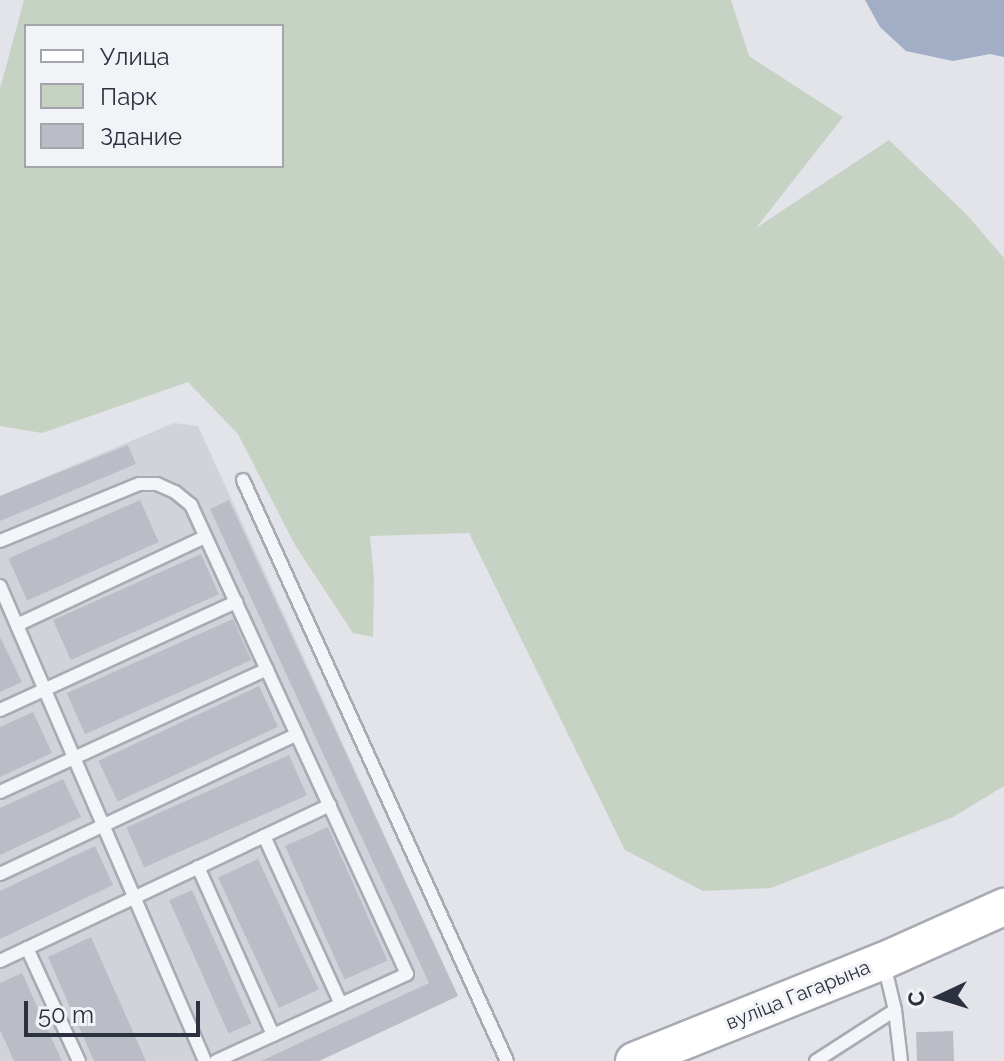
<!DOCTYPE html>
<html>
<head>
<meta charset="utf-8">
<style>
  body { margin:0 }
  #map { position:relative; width:1004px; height:1061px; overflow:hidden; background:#e2e4e9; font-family:Raleway,sans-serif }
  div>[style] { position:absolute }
  .built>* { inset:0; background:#d1d3da }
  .green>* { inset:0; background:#c6d2c4 }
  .water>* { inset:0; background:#a1aec5 }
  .building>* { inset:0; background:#babdc5; transform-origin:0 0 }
  .roads { filter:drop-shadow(2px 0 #a8abb3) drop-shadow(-2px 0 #a8abb3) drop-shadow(0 2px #a8abb3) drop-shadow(0 -2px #a8abb3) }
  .service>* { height:12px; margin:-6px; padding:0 6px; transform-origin:6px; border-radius:6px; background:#f4f5f8 }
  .secondary>* { height:36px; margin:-18px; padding:0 18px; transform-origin:18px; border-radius:18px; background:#fff }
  span { translate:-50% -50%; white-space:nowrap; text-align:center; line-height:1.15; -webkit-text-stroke:6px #f2f3f6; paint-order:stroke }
  .street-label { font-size:20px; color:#2c313f }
  .legend { position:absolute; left:24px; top:24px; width:260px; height:144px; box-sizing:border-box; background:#f2f3f6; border:2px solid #a3a5ad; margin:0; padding:10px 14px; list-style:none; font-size:24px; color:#2c313f }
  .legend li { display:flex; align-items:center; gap:16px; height:40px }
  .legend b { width:40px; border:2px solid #a3a5ad }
  .north { position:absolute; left:900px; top:957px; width:80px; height:80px; -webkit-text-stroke:6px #f2f3f6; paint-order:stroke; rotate:266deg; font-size:22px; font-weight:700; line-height:32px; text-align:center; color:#2c313f }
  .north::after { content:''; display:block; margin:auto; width:28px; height:36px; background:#2c313f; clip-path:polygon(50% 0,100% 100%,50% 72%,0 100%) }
  .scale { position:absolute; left:24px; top:1001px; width:176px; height:36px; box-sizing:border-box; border:4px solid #2c313f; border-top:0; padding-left:10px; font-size:24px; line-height:28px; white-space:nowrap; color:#2c313f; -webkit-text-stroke:6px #f2f3f6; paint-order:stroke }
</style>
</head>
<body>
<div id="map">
  <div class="built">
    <div style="clip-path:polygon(174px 423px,198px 426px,458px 996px,319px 1061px,0 1061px,0 496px)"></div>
  </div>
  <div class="green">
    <div style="clip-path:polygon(evenodd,24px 0,731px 0,749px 56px,843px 117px,756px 228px,889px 140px,967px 215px,1004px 258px,1004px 786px,953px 817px,771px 888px,703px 891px,625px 850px,469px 533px,370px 536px,374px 577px,373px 637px,353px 633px,295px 545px,238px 434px,188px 382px,42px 433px,0 426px,0 89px,24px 0,282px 26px,282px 166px,26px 166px,26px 26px,282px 26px)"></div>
  </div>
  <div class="water">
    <div style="clip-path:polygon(865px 0,1004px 0,1004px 57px,990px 54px,953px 61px,906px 51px,880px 27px)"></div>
  </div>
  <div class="building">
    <div style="clip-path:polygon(128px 445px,136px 464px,0 521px,0 496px)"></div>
    <div style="left:140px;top:500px;width:46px;height:144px;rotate:66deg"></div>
    <div style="clip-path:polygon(229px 500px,458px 996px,319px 1061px,261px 1061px,429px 983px,210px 509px)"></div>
    <div style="left:201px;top:554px;width:44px;height:162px;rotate:66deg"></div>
    <div style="left:233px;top:619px;width:45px;height:182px;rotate:66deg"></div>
    <div style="clip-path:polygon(0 637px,22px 682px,0 692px)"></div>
    <div style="left:259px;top:686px;width:45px;height:177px;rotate:65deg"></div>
    <div style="clip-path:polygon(33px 712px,52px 753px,0 777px,0 727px)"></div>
    <div style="left:289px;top:755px;width:44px;height:178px;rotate:66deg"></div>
    <div style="clip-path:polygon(63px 779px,81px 817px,0 855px,0 808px)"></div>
    <div style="left:328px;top:827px;width:146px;height:47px;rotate:66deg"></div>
    <div style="clip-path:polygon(95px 846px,113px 885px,0 939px,0 891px)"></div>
    <div style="left:258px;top:859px;width:144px;height:44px;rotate:65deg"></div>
    <div style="left:192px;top:890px;width:146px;height:25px;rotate:66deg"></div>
    <div style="clip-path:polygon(91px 937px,146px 1061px,94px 1061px,48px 957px)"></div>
    <div style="clip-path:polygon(22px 973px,62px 1061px,14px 1061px,0 1030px,0 983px)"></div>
    <div style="left:953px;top:1031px;width:30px;height:37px;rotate:88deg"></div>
  </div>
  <div class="roads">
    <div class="service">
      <div style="left:243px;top:480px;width:638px;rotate:65.56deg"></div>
      <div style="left:0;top:541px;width:150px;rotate:-22.3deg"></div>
      <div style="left:139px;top:484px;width:18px"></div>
      <div style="left:157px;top:484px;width:20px;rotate:24deg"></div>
      <div style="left:175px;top:492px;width:21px;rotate:39deg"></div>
      <div style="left:191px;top:505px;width:516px;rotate:65.27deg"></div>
      <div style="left:407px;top:974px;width:210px;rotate:155.5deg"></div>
      <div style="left:0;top:586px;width:517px;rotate:66.66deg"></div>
      <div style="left:17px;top:625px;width:208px;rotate:-25.1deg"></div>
      <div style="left:0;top:710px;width:260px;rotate:-24.6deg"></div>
      <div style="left:0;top:792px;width:294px;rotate:-24.7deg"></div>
      <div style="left:264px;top:836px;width:185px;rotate:65.4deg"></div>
      <div style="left:198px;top:867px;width:184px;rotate:65.9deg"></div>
      <div style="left:0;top:874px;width:328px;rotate:-25.2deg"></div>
      <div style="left:27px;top:948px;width:124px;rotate:65.3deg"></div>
      <div style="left:0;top:961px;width:365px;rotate:-25.3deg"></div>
      <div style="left:884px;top:964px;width:47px;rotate:76.6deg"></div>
      <div style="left:895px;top:1010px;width:51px;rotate:83.3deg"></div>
      <div style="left:816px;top:1061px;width:94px;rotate:-32.8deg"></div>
    </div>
    <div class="secondary">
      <div style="left:634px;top:1061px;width:268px;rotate:-21.9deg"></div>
      <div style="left:883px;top:961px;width:133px;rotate:-24.1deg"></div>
    </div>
  </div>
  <div class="street-label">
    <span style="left:798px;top:995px;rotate:-22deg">вуліца Гагарына</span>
  </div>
  <ul class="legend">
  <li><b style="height:10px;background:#fff"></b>Улица</li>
  <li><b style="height:22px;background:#c6d2c4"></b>Парк</li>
  <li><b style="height:22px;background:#babdc5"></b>Здание</li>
  </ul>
  <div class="north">С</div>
  <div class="scale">50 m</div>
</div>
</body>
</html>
